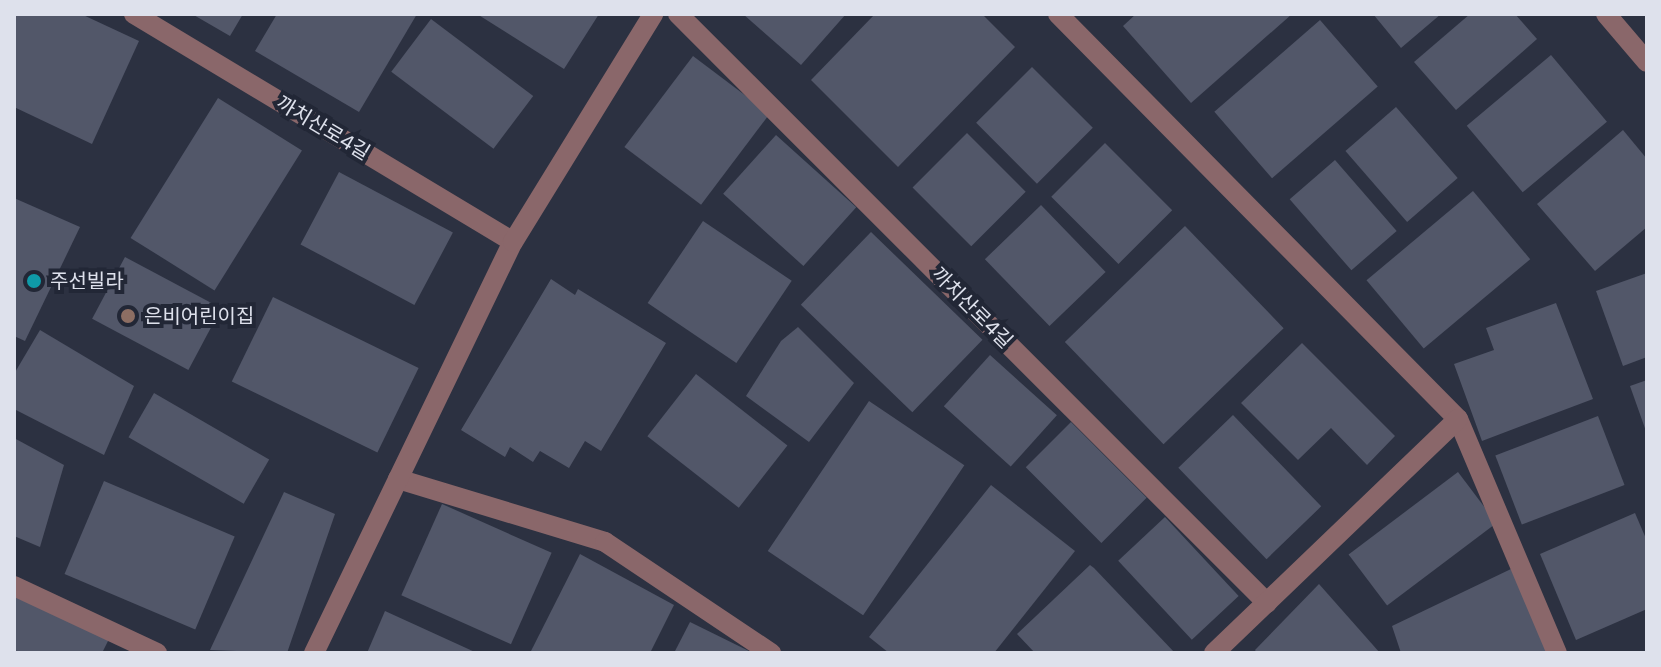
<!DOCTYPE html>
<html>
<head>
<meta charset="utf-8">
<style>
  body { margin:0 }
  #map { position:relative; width:1661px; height:667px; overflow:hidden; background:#2c3141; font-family:Poppins,"Noto Sans KR",sans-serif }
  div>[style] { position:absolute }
  .building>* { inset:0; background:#525769; transform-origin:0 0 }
  .minor>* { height:20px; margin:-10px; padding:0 10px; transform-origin:10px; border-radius:10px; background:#8a676a }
  .dots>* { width:22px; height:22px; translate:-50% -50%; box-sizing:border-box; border:4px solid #222736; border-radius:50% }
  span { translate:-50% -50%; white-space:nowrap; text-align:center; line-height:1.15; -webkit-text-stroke:8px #222736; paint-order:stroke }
  .street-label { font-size:20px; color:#dee1ec }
  .poi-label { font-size:20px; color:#dee1ec }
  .left { translate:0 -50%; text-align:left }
  .frame { position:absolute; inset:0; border:16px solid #dee1ec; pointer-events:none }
</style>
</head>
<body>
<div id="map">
  <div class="building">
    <div style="clip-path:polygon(14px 14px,81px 14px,139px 41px,92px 144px,14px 107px)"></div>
    <div style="clip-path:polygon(192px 14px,243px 14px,230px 36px)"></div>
    <div style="clip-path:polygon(277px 14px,417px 14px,359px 112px,255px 51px)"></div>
    <div style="clip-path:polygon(477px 14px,599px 14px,564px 69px)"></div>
    <div style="clip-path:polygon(743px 14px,846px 14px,801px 65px)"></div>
    <div style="clip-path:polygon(875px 14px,982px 14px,1015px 47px,898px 167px,811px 80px)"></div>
    <div style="clip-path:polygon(1136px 14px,1292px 14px,1191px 103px,1123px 26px)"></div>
    <div style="clip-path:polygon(1373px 14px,1441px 14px,1401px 48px)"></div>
    <div style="clip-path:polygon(1470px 14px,1515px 14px,1537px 39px,1456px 110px,1414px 62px)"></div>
    <div style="left:431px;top:19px;width:128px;height:66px;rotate:37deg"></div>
    <div style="left:1320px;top:20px;width:88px;height:140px;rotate:49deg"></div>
    <div style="left:1551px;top:55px;width:87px;height:110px;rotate:50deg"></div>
    <div style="left:693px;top:56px;width:96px;height:114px;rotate:37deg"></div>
    <div style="left:1032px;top:67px;width:86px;height:79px;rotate:45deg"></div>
    <div style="left:218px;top:98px;width:99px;height:165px;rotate:32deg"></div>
    <div style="left:1396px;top:107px;width:94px;height:67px;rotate:49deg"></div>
    <div style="clip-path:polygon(1623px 130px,1647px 159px,1647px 227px,1595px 271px,1537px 204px)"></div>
    <div style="left:967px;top:133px;width:83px;height:77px;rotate:45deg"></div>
    <div style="left:776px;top:135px;width:108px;height:79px;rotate:42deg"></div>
    <div style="left:1105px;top:143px;width:95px;height:76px;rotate:45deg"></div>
    <div style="left:1335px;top:160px;width:94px;height:60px;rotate:49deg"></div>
    <div style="left:339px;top:172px;width:129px;height:82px;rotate:28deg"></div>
    <div style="left:1473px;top:191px;width:89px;height:139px;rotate:50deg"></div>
    <div style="clip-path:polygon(14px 198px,80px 227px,25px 341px,14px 336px)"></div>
    <div style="left:1041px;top:205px;width:93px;height:78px;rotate:46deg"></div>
    <div style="left:703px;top:221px;width:107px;height:99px;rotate:34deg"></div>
    <div style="left:1185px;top:226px;width:142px;height:167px;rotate:46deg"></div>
    <div style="left:871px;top:232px;width:155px;height:101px;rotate:44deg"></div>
    <div style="left:125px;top:257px;width:109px;height:70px;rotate:28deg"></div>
    <div style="clip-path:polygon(1647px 273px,1647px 357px,1623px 366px,1596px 291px)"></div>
    <div style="clip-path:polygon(551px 279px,575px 295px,578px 289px,666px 343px,601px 451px,585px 441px,569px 468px,540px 451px,533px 462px,510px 447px,505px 457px,461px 430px)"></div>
    <div style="left:273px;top:297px;width:162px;height:94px;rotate:26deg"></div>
    <div style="clip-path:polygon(1556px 303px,1593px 399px,1482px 441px,1454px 364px,1494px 350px,1486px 328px)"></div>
    <div style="clip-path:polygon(798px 327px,854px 383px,809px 442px,746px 396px,781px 341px)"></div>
    <div style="clip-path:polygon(40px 330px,134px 386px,104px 455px,14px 409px,14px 374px)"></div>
    <div style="clip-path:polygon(1302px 343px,1395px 436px,1367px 465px,1331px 428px,1298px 460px,1241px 403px)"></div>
    <div style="left:990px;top:355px;width:90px;height:69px;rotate:42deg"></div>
    <div style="left:696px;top:374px;width:116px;height:79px;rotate:38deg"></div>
    <div style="clip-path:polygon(1647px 380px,1647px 434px,1630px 386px)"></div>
    <div style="left:154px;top:393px;width:133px;height:51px;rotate:30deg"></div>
    <div style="left:869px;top:401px;width:115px;height:181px;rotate:34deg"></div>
    <div style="left:1233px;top:415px;width:127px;height:76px;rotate:46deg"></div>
    <div style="left:1598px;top:416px;width:74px;height:110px;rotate:69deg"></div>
    <div style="left:1071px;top:422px;width:107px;height:64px;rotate:45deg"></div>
    <div style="clip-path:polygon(14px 438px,64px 465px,40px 547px,14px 536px)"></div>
    <div style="left:1458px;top:472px;width:64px;height:137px;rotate:53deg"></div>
    <div style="left:104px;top:481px;width:142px;height:101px;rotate:23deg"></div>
    <div style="clip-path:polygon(991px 485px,1075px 551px,994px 653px,889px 653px,869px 637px)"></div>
    <div style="clip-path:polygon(284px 492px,335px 514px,287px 653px,210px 650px)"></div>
    <div style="left:442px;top:504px;width:120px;height:100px;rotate:24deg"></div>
    <div style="clip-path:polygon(1635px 513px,1647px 541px,1647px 609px,1576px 640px,1540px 554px)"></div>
    <div style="left:1165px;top:517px;width:108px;height:64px;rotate:47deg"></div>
    <div style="clip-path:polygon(580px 554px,674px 605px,650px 653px,530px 653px)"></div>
    <div style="clip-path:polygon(1090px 565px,1094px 568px,1175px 653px,1035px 653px,1017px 634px)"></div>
    <div style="clip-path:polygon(1511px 569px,1548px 652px,1401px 653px,1392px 626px)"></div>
    <div style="clip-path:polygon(1319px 584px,1380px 653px,1257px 653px,1255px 650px)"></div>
    <div style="clip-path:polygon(14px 591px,109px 639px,102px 653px,14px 653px)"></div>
    <div style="clip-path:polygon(385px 611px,477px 653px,367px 653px)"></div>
    <div style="clip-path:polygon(690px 622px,753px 653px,674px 653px)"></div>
  </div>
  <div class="minor">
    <div style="left:134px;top:14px;width:442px;rotate:31deg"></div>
    <div style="left:678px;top:14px;width:833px;rotate:45deg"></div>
    <div style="left:1058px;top:14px;width:569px;rotate:45.36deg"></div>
    <div style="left:1458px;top:419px;width:254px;rotate:67.1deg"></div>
    <div style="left:1606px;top:14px;width:63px;rotate:49.5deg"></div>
    <div style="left:398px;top:479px;width:216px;rotate:16.9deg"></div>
    <div style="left:605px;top:542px;width:200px;rotate:33.8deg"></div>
    <div style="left:14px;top:586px;width:158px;rotate:25.1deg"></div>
    <div style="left:314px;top:653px;width:457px;rotate:-64.2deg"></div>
    <div style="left:513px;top:242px;width:268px;rotate:-58.4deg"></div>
    <div style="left:1214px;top:653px;width:338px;rotate:-43.8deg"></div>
  </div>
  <div class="dots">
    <div style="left:34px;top:281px;background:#0f9aa8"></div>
    <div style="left:128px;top:316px;background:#8d6e63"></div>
  </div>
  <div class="street-label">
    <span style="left:323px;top:128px;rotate:31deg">까치산로4길</span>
    <span style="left:972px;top:308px;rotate:45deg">까치산로4길</span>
  </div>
  <div class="poi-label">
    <span class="left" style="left:50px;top:281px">주선빌라</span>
    <span class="left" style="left:144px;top:316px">은비어린이집</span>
  </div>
  <div class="frame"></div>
</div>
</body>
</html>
